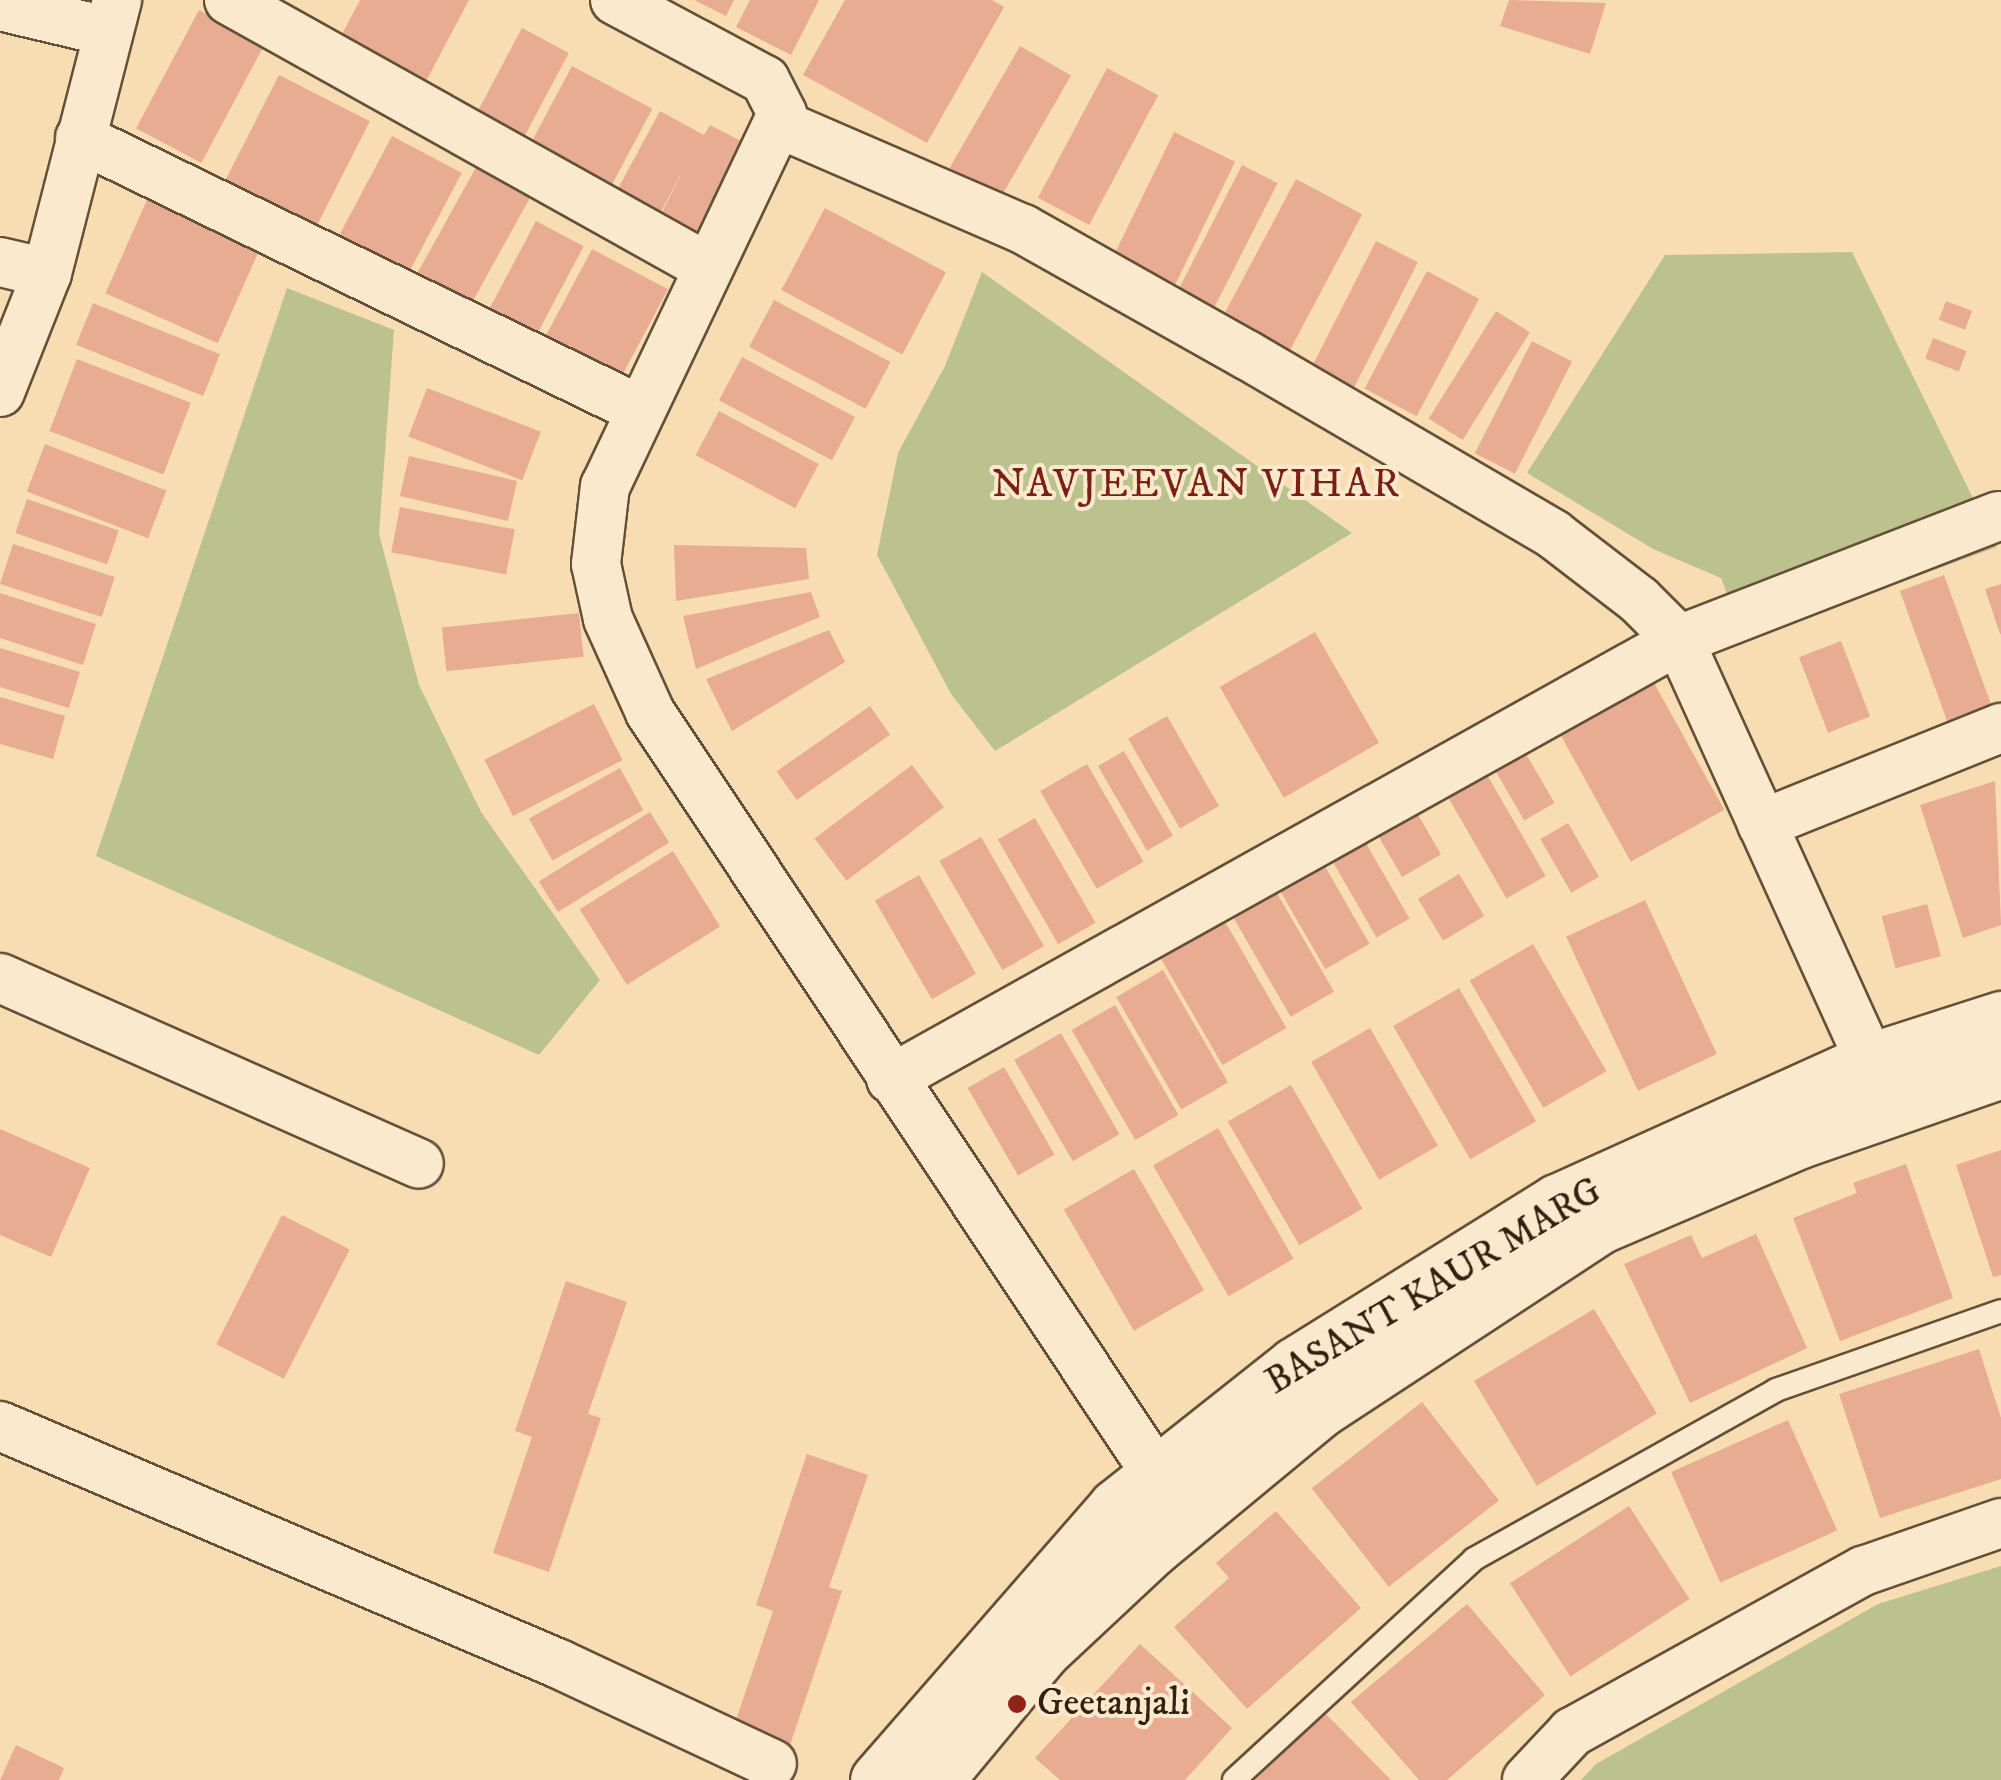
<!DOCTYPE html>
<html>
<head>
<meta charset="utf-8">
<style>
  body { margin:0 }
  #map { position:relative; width:2001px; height:1780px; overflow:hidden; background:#f9ddb2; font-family:"IM FELL DW Pica",serif }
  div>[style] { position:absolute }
  .green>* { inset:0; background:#bbc28e }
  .building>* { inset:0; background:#e7ac92; transform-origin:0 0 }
  .roads { filter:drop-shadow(2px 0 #645039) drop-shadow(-2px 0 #645039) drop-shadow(0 2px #645039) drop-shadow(0 -2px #645039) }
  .service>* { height:22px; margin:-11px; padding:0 11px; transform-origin:11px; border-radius:11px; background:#fbe9cd }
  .minor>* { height:48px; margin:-24px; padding:0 24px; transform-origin:24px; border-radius:24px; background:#fbe9cd }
  .secondary>* { height:55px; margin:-27.5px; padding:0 27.5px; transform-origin:27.5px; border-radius:27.5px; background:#fbe9cd }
  .dots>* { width:28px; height:28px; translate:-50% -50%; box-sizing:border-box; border:5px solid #fbe9cd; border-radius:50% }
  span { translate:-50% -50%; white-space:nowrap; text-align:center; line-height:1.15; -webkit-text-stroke:8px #fbe9cd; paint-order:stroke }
  .street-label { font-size:38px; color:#322111 }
  .poi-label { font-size:38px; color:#322111 }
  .left { translate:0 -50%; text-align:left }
  .neighbourhood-label { font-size:40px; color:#7a1f14; letter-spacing:2.5px }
</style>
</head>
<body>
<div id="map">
  <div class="green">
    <div style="clip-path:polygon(1852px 252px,1997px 547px,1744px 639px,1721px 578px,1653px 549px,1527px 473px,1665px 255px)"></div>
    <div style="clip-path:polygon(982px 272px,1352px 533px,995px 751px,951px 694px,877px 555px,898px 453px,945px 366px)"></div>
    <div style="clip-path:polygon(287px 288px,394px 330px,379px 534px,419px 685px,481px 812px,600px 980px,539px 1055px,96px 856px)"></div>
    <div style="clip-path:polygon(2001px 1566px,2001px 1780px,1581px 1780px,1596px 1764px,1878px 1604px)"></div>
  </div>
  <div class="building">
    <div style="clip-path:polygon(360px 0,469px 0,424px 85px,339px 40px)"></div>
    <div style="clip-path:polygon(694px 0,734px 0,726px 16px)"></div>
    <div style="clip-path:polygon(750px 0,819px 0,791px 55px,736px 27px)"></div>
    <div style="clip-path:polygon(845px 0,992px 0,1004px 7px,927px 143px,803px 75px)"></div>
    <div style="clip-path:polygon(1509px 0,1606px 3px,1590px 54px,1500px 26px)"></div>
    <div style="left:199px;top:10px;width:74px;height:134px;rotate:28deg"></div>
    <div style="left:522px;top:28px;width:53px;height:114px;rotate:28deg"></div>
    <div style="left:1020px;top:46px;width:59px;height:141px;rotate:30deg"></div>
    <div style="left:572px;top:66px;width:91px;height:108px;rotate:28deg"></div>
    <div style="left:1107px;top:68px;width:58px;height:147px;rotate:28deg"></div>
    <div style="left:279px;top:75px;width:102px;height:123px;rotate:27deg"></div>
    <div style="clip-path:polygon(660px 111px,704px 135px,710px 125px,758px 150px,706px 248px,657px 222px,686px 165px,652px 228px,608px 207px)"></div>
    <div style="left:1174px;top:132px;width:68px;height:136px;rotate:26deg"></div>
    <div style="left:392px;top:136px;width:79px;height:115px;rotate:28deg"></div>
    <div style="left:479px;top:162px;width:62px;height:132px;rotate:29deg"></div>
    <div style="left:1242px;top:165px;width:40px;height:141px;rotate:27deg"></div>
    <div style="left:1296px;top:179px;width:75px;height:154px;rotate:28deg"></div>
    <div style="left:151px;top:191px;width:123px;height:112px;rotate:24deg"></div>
    <div style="left:825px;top:208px;width:137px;height:93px;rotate:28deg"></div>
    <div style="left:536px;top:221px;width:54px;height:115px;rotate:28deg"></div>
    <div style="left:1376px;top:241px;width:47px;height:142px;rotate:27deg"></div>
    <div style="left:592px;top:249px;width:86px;height:110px;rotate:28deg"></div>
    <div style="left:1427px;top:271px;width:59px;height:133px;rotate:28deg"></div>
    <div style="left:774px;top:300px;width:132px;height:53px;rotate:28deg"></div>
    <div style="left:1946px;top:301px;width:28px;height:20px;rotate:21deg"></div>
    <div style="left:93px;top:303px;width:137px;height:45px;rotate:22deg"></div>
    <div style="left:1496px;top:311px;width:40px;height:127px;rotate:32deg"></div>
    <div style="left:1933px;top:338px;width:36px;height:22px;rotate:21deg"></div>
    <div style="left:1532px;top:341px;width:45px;height:126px;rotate:27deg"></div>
    <div style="left:742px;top:357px;width:128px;height:49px;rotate:28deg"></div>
    <div style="left:77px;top:359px;width:122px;height:77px;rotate:21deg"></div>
    <div style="left:427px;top:388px;width:122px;height:52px;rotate:21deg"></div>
    <div style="left:719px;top:411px;width:113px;height:50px;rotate:28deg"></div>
    <div style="left:45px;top:444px;width:130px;height:51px;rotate:21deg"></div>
    <div style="left:409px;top:456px;width:111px;height:41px;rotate:13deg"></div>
    <div style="left:27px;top:499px;width:97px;height:36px;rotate:19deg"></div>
    <div style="left:400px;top:507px;width:117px;height:46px;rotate:11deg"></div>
    <div style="left:13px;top:544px;width:107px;height:42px;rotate:18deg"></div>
    <div style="clip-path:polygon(674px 545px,806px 548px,809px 579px,676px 601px)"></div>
    <div style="left:1944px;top:575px;width:149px;height:47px;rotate:70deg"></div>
    <div style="clip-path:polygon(2001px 584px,2001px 634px,2000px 634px,1985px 589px)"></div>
    <div style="clip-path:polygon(811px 592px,820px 617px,696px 669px,683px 616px)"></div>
    <div style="clip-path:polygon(0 593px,96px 624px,83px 665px,0 638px)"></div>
    <div style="left:579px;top:613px;width:44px;height:138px;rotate:84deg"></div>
    <div style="clip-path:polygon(829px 630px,845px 662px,732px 731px,706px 679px)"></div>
    <div style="left:1315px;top:632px;width:128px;height:110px;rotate:60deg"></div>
    <div style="left:1841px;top:641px;width:81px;height:45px;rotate:69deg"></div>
    <div style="clip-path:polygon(0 648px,80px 672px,69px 708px,0 687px)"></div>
    <div style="left:1654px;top:683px;width:145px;height:107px;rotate:61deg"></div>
    <div style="clip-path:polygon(0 697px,65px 716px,53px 759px,0 744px)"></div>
    <div style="left:594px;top:704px;width:63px;height:123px;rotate:63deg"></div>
    <div style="left:870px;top:706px;width:35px;height:114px;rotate:55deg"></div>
    <div style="left:1167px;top:716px;width:104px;height:45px;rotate:60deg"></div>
    <div style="left:1124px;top:751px;width:98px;height:30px;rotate:60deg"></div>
    <div style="left:1525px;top:752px;width:59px;height:35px;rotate:60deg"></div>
    <div style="left:1087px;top:764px;width:113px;height:54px;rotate:60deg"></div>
    <div style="left:912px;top:765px;width:53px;height:122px;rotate:53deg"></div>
    <div style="left:1482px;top:766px;width:127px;height:45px;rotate:60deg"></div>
    <div style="left:620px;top:768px;width:48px;height:104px;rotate:61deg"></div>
    <div style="clip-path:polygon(1995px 781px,2001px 925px,1963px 938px,1920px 805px)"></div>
    <div style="left:1413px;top:806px;width:56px;height:45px;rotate:60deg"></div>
    <div style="left:650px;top:812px;width:36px;height:131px;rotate:58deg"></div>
    <div style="left:1035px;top:818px;width:121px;height:43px;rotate:60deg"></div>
    <div style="left:1568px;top:823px;width:62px;height:32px;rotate:60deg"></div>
    <div style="left:981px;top:837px;width:126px;height:48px;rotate:60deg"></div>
    <div style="left:1363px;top:838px;width:93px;height:38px;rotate:60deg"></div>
    <div style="left:673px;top:851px;width:89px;height:110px;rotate:58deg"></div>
    <div style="left:1316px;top:851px;width:107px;height:51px;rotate:60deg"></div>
    <div style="left:1459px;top:874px;width:49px;height:48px;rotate:59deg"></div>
    <div style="left:919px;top:875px;width:114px;height:51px;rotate:60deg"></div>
    <div style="left:1270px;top:881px;width:128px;height:50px;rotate:60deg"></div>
    <div style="left:1645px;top:900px;width:170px;height:87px;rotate:65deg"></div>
    <div style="left:1927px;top:904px;width:54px;height:47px;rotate:75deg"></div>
    <div style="left:1223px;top:918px;width:127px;height:74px;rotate:60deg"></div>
    <div style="left:1533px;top:944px;width:147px;height:73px;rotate:60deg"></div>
    <div style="left:1163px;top:970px;width:130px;height:54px;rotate:60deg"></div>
    <div style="left:1459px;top:988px;width:154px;height:76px;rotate:60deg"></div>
    <div style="left:1115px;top:1005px;width:127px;height:50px;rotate:60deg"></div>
    <div style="left:1370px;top:1028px;width:136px;height:68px;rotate:60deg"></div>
    <div style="left:1061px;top:1033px;width:117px;height:54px;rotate:60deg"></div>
    <div style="left:1004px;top:1067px;width:101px;height:42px;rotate:60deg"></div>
    <div style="left:1291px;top:1085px;width:143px;height:73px;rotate:60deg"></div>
    <div style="left:1218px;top:1128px;width:151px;height:75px;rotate:60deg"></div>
    <div style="clip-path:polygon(0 1129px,90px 1168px,51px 1257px,0 1235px)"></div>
    <div style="clip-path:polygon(2001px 1150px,2001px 1275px,1993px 1277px,1956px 1165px)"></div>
    <div style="clip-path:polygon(1906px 1164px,1953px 1298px,1840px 1341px,1793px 1218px,1857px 1193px,1853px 1183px)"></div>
    <div style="left:1134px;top:1169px;width:140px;height:81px;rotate:60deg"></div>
    <div style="left:282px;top:1215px;width:76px;height:145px;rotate:27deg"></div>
    <div style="clip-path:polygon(1756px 1234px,1807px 1348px,1690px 1403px,1624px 1264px,1691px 1235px,1702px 1258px)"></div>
    <div style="clip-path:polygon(566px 1281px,627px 1302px,588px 1414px,601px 1418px,549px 1572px,493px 1553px,532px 1437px,515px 1431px)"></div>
    <div style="left:1594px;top:1309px;width:122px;height:140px;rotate:59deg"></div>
    <div style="clip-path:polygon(1979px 1349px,2001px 1418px,2001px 1479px,1880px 1518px,1839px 1394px)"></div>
    <div style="left:1422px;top:1402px;width:125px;height:140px;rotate:52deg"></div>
    <div style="left:1788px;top:1420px;width:121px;height:128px;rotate:66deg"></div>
    <div style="clip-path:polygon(807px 1454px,868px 1475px,829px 1587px,842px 1591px,790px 1745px,734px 1726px,773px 1611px,756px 1605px)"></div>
    <div style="left:1629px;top:1506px;width:111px;height:142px;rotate:57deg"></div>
    <div style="clip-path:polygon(1276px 1511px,1361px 1608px,1247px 1709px,1174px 1627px,1229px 1578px,1216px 1563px)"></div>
    <div style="clip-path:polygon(1467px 1604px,1545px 1695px,1447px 1780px,1419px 1780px,1351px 1702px)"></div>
    <div style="clip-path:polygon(1140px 1644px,1232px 1728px,1185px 1780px,1060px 1780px,1035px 1758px)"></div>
    <div style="clip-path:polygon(1324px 1712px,1391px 1780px,1255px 1780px)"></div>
    <div style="clip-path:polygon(16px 1745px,64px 1768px,59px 1780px,0 1780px)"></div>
  </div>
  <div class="roads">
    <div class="service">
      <div style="left:1234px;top:1780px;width:326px;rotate:-42.6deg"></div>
      <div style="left:1474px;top:1559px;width:346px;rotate:-29.2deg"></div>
      <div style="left:1776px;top:1390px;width:238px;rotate:-19.3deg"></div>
    </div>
    <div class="minor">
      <div style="left:229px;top:0;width:548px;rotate:29.19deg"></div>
      <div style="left:615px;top:0;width:170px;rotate:28.1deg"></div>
      <div style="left:765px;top:80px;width:38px;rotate:63deg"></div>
      <div style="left:782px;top:114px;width:412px;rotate:115.4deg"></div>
      <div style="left:605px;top:486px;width:79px;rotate:96.6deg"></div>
      <div style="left:596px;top:564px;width:56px;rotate:77.7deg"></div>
      <div style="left:608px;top:619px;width:102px;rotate:65.7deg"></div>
      <div style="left:650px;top:712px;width:952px;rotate:56.39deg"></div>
      <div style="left:0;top:6px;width:109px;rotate:13.3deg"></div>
      <div style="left:780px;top:124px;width:265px;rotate:23.4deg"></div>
      <div style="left:1023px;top:229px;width:257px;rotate:29.4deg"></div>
      <div style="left:1247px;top:355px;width:355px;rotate:30.3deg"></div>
      <div style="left:1553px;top:534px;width:108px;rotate:37.5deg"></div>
      <div style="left:1639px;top:600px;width:57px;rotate:45deg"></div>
      <div style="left:1679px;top:640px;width:343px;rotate:-21.2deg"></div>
      <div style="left:80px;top:138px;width:620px;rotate:25.9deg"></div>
      <div style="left:0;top:262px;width:48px;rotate:13.2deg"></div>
      <div style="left:0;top:392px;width:128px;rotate:-68.4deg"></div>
      <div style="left:47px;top:273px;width:282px;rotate:-75.6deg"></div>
      <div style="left:1762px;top:824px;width:258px;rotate:-21.9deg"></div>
      <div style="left:0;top:978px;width:458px;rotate:23.9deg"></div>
      <div style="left:891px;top:1079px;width:902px;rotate:-29.12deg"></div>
      <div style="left:1679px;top:640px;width:462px;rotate:65.6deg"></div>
      <div style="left:0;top:1426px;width:608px;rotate:23.06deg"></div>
      <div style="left:559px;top:1664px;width:235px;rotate:25.1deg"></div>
      <div style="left:1527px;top:1780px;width:66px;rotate:-46.8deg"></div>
      <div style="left:1572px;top:1732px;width:333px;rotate:-29deg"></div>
      <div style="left:1863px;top:1571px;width:146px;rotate:-19.2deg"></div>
    </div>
    <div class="secondary">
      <div style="left:878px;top:1780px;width:362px;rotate:-48.9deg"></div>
      <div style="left:1116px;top:1507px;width:228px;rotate:-38.4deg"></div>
      <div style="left:1295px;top:1365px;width:309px;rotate:-31.9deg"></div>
      <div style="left:1557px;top:1202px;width:343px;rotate:-24.3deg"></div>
      <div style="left:1870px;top:1061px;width:138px;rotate:-17.8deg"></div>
      <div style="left:935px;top:1780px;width:168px;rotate:-50.3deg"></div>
      <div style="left:1042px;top:1651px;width:149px;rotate:-43.1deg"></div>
      <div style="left:1151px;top:1549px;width:218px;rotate:-39.6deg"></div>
      <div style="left:1319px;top:1410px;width:335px;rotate:-33.3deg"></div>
      <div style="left:1599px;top:1226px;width:219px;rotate:-23.2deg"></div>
      <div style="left:1800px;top:1140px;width:213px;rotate:-19.2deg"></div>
    </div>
  </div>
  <div class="dots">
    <div style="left:1017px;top:1704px;background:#8f2418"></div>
  </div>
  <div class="street-label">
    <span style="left:1434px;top:1287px;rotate:-31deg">BASANT KAUR MARG</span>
  </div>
  <div class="poi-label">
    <span class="left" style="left:1037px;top:1704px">Geetanjali</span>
  </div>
  <div class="neighbourhood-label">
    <span style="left:1197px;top:485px">NAVJEEVAN VIHAR</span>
  </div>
</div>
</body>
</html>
